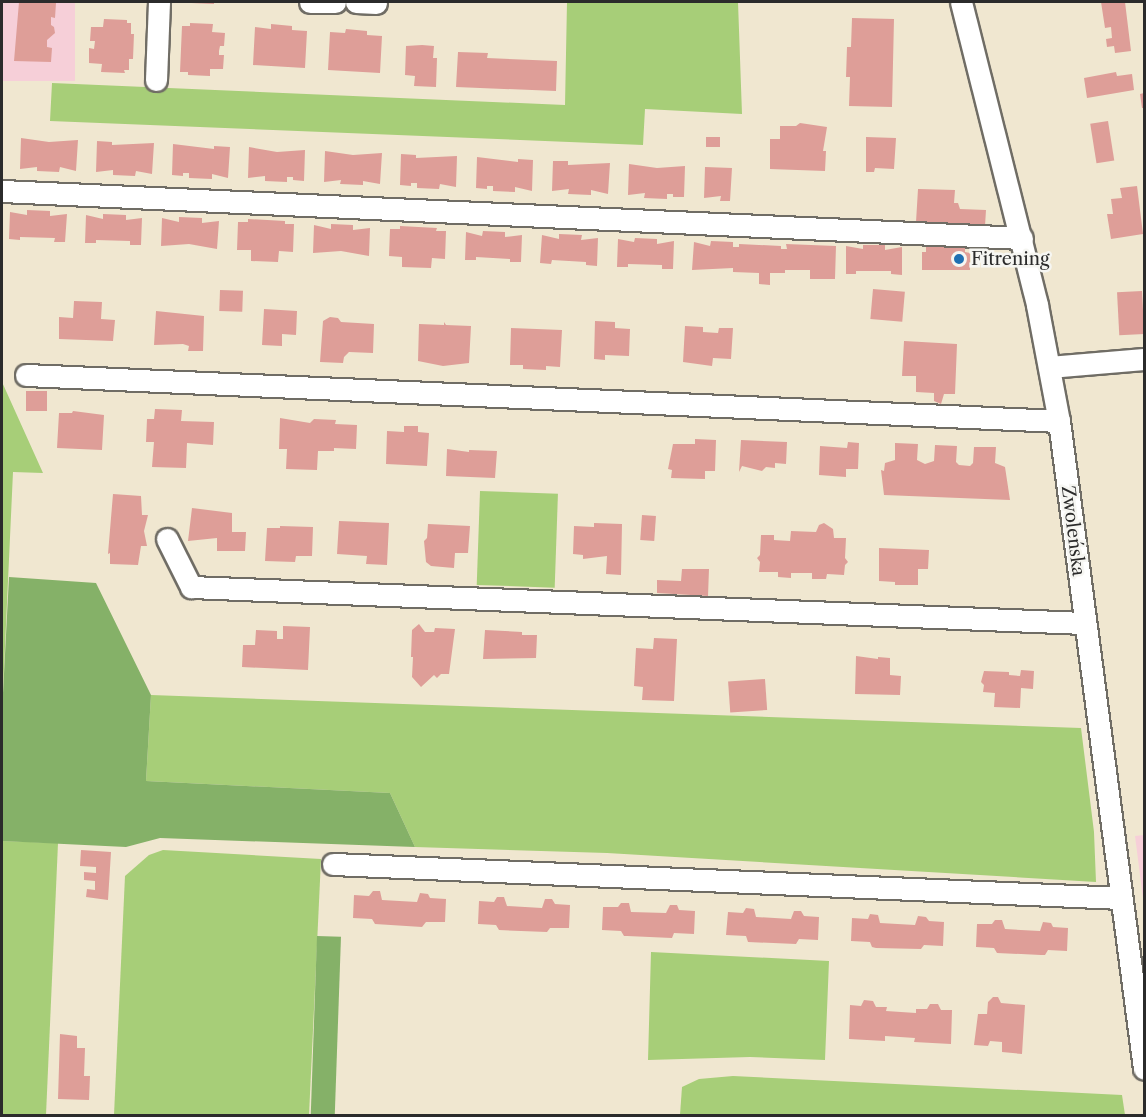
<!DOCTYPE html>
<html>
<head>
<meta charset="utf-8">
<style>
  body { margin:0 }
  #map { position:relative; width:1146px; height:1117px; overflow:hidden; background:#f0e7d0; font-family:"Libre Caslon Text",serif }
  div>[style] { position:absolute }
  .built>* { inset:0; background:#f6cfd8; transform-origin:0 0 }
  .green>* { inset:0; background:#a7ce78; transform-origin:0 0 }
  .forest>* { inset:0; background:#85b168; transform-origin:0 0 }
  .building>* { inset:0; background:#de9e98; transform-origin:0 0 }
  .roads { filter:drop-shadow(2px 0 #706d65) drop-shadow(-2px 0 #706d65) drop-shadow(0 2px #706d65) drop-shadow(0 -2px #706d65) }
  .minor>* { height:21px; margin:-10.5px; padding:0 10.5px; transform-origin:10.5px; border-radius:10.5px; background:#fff }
  .dots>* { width:16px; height:16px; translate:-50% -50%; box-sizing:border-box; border:3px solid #f6f6f2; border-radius:50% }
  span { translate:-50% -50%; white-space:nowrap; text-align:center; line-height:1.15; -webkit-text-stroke:5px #f6f6f2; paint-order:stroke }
  .poi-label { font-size:18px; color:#2b2b2b }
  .left { translate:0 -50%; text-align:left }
  .street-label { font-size:18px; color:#2b2b2b }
  .frame { position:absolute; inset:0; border:3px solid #2b2b2b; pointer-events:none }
</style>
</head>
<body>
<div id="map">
  <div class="built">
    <div style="left:2px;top:2px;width:73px;height:79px"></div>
    <div style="clip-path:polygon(1144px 835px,1144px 906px,1135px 836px)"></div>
  </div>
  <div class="green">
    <div style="clip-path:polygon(567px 2px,738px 2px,742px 114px,645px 109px,643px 145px,50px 121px,52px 83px,565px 105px)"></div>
    <div style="clip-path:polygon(2px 382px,43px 473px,13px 472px,2px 712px)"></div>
    <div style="left:480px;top:491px;width:78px;height:94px;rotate:2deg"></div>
    <div style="clip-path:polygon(151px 695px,1081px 728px,1094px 832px,1096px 882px,607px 853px,415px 847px,390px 793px,146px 781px)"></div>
    <div style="clip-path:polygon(2px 841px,58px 843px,46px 1115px,2px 1116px)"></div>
    <div style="clip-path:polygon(163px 850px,321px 859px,309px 1115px,114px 1115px,125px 876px,149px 855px)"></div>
    <div style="clip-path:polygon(651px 952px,829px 961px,825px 1060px,750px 1057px,648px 1060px)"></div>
    <div style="clip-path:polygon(733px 1076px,1122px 1095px,1125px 1115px,680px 1115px,682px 1087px,699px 1079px)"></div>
  </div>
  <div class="forest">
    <div style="clip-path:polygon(9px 577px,96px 583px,151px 695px,146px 781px,390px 793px,415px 847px,160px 838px,126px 847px,2px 841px,2px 712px)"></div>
    <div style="left:317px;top:936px;width:24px;height:179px;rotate:2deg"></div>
  </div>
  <div class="building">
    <div style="clip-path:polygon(19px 2px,56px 3px,55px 18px,51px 17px,51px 25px,54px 27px,55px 33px,47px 40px,47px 47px,52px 48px,51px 62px,14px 61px)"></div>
    <div style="clip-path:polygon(191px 2px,214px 2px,214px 4px,191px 3px)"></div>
    <div style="clip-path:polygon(1101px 2px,1125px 2px,1131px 51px,1115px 53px,1114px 46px,1107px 47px,1106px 39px,1112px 38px,1111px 27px,1105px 28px)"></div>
    <div style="clip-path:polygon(852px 18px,894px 19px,892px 107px,849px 106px,850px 77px,846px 77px,847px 47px,851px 47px)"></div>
    <div style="clip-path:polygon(104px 19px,127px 20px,127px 23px,131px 23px,131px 34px,134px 34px,133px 59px,129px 59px,129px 70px,124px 70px,125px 73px,101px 72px,102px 64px,89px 63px,89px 48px,94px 49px,95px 41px,90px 41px,91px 27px,103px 27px)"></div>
    <div style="clip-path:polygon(190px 23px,213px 24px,212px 32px,225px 33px,224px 46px,220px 46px,219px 51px,219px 55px,224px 55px,223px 69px,210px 69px,210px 76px,188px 75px,188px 72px,180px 72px,182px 26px,190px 26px)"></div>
    <div style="clip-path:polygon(271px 24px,292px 26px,292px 30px,307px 31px,305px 68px,253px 65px,255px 27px,271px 29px)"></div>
    <div style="clip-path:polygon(346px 29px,367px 31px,367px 35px,382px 36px,380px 73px,328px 70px,330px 32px,345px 33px)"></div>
    <div style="clip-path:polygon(422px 45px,434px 46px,433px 58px,437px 58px,436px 87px,414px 86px,415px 76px,405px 75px,406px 46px)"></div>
    <div style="clip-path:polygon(458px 52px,488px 53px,487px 58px,557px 61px,556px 91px,456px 87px)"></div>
    <div style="clip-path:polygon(1116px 72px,1117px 76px,1132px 74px,1134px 90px,1087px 98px,1084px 78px)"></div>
    <div style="clip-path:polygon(1144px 93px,1144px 108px,1142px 108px,1140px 94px)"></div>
    <div style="left:1108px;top:121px;width:40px;height:18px;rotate:81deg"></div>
    <div style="clip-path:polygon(800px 123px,827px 127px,823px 151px,826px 151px,825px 171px,770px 169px,770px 139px,780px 139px,780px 126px,796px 126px)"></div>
    <div style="left:706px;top:137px;width:14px;height:10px"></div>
    <div style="clip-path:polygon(866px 137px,896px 138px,894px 169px,875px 168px,874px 172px,866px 172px)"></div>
    <div style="clip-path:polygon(21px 138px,49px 142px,78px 140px,76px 171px,60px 167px,59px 172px,37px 171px,37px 167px,20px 169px)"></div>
    <div style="clip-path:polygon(97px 141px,112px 142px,112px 145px,154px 143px,152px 174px,136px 171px,135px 176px,113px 175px,113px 170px,96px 172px)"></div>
    <div style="clip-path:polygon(173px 144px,214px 149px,214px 146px,230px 147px,228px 178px,212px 174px,212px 179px,189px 178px,189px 173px,183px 173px,183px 176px,172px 175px)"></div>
    <div style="clip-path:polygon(249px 147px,277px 152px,305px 150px,304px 181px,293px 180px,293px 177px,287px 177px,287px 182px,265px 181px,265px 176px,248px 178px)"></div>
    <div style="clip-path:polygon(325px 151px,353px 155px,382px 153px,380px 184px,363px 181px,363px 185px,340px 184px,341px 180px,324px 182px)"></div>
    <div style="clip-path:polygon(401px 154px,416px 155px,416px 158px,457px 156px,456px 187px,440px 184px,439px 189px,417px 188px,417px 183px,411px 183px,411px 186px,400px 185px)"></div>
    <div style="clip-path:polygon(477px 157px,518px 162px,518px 159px,533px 160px,532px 191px,515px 187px,515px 192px,493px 191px,493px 186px,487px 186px,487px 189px,476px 188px)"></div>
    <div style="clip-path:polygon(553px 161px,568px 161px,568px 165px,610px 163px,608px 194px,591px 190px,591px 195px,568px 194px,569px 189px,552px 191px)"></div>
    <div style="clip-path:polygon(629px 164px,657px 168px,685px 166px,684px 197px,673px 197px,673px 194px,667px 194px,667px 199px,644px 198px,645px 193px,628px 195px)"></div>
    <div style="clip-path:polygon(705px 167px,732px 168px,730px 201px,720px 201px,721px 196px,704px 198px)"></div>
    <div style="clip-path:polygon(1137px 186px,1143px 234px,1111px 239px,1107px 214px,1113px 214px,1111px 199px,1122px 198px,1120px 188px)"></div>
    <div style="clip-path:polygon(918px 189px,955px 190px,954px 203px,958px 203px,960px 209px,986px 210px,985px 226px,916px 222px)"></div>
    <div style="clip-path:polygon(27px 210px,50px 211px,50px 216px,67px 214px,65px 242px,54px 242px,55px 238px,20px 237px,20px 240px,9px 239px,10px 212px,27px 215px)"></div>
    <div style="clip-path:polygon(103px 214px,126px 215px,126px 220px,142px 218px,141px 245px,130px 245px,130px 241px,96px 240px,96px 243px,85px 243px,86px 215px,103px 219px)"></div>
    <div style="clip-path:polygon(179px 217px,202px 218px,202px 223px,219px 221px,217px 249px,189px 244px,161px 246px,162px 218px,179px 222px)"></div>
    <div style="clip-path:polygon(248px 219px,285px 221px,285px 224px,294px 224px,293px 252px,279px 251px,278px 262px,251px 261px,251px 250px,237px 250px,238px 222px,248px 222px)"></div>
    <div style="clip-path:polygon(331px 224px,353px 225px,353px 230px,370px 228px,369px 256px,341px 251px,313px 253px,314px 225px,331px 229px)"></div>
    <div style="clip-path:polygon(400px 226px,437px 228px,436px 231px,446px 231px,445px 259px,432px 258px,431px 268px,402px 267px,402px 257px,389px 256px,390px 229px,400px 229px)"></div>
    <div style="clip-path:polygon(483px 231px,505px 232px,505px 237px,522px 235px,521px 262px,510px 262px,510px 259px,476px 257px,476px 260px,465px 260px,466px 232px,482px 236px)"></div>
    <div style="clip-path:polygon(559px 234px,582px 235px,581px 240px,598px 238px,597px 266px,586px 265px,586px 262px,552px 260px,551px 264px,540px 263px,542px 235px,559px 239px)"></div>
    <div style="clip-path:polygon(635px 238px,657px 239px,657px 244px,674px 241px,673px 269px,662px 269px,662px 265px,628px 264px,628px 267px,617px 267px,618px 239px,634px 242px)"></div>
    <div style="clip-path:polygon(711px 241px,733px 242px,733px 247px,739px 247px,739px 244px,781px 246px,781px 249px,787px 249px,786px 244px,836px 246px,835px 279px,810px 279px,810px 270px,785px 270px,785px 273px,770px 273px,770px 285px,759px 284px,759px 273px,733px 272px,733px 268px,692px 270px,694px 242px,710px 246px)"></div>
    <div style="clip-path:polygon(863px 245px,885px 245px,885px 250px,902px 247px,902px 275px,891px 274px,891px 271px,856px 271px,856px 274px,846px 274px,846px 246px,863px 249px)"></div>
    <div style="clip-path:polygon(926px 246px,965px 247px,965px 252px,970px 253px,970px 270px,922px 270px,922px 252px,926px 252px)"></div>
    <div style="left:873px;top:289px;width:32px;height:30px;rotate:5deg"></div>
    <div style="left:220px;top:290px;width:23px;height:21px;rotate:2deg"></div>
    <div style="left:1142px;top:291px;width:43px;height:25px;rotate:87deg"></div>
    <div style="clip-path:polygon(74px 301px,102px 302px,101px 319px,115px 320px,113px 341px,59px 339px,59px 317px,73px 318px)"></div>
    <div style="clip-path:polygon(264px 309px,297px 311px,296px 335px,282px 334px,282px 346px,262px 345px)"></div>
    <div style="clip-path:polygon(156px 311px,204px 316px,203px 351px,188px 351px,189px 346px,183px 344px,154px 345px)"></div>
    <div style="clip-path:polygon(330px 317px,338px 318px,341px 322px,374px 324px,373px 353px,349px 352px,344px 357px,343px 363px,320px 362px,323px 321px)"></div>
    <div style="clip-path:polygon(595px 321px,615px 322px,615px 328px,630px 329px,629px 356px,605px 355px,605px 360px,594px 359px)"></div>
    <div style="clip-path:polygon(444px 322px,446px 325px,471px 326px,469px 363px,443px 366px,418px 361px,419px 324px,444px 325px)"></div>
    <div style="clip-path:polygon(685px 326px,703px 327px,703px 332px,718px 333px,719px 328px,733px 328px,731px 359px,713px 358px,712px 366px,683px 362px)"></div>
    <div style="clip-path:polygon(511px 328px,562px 330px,560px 367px,546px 366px,546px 370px,523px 369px,523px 365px,510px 365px)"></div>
    <div style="clip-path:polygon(904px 341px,957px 344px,955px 394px,944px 394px,941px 404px,934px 401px,934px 393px,916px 392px,916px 376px,902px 376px)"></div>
    <div style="left:26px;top:391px;width:21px;height:20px"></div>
    <div style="clip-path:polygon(155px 409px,182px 410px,181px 421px,214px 422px,213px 445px,187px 443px,186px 468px,152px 467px,154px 442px,146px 442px,147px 419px,154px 419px)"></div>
    <div style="clip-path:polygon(73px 411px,104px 415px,102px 450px,57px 448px,59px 413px,72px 413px)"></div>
    <div style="clip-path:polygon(280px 418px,310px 423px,314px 419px,336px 420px,335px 424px,357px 425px,356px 449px,334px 448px,334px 451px,318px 451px,317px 470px,286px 469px,287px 449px,279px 449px)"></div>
    <div style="clip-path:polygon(404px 426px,418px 426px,418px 432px,429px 433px,427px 466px,386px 464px,387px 431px,404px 432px)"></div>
    <div style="clip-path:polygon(695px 439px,716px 440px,715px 471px,705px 471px,705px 479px,671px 478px,672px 470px,668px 469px,673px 444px,695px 444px)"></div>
    <div style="clip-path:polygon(741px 440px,787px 442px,786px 464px,775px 463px,775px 468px,766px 467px,762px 471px,742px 466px,739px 472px)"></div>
    <div style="clip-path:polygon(848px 442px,859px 443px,858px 469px,846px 469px,846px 477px,819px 475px,820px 446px,847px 448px)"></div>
    <div style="clip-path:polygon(895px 443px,918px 444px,917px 460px,925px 464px,934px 461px,935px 445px,957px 446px,956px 462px,959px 465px,970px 466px,973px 463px,974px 447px,996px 447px,995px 463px,1005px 467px,1010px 500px,884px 495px,881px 470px,884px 471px,885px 463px,895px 460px)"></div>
    <div style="clip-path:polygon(447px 449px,469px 452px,469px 450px,497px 451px,495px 478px,446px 476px)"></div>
    <div style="clip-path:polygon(113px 494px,141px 496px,142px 515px,148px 515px,144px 531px,147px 546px,141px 546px,138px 565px,110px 564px,110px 553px,108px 554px)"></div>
    <div style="clip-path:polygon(192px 508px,232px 513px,232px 532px,246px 532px,245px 551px,217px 551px,217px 538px,188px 541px)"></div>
    <div style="left:642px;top:515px;width:14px;height:25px;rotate:4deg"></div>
    <div style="clip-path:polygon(339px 521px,389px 523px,387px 565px,366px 564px,367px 556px,337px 554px)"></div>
    <div style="clip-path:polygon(594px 523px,622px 524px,621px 575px,606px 574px,607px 556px,583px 559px,583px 555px,573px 554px,574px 526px,594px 527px)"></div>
    <div style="clip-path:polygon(824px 523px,833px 529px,834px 538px,846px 538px,845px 558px,848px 562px,845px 565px,844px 575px,827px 574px,826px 579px,812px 579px,812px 573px,791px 573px,791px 578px,778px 577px,778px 572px,759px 572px,760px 562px,757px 558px,760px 555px,761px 535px,774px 535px,774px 540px,790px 541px,791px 531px,816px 532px,819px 525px)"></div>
    <div style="clip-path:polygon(428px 524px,470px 526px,468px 553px,455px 553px,454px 568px,431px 566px,426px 562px,424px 541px,427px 538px)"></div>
    <div style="clip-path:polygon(280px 526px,313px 527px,312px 556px,296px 556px,295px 562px,265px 561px,267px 528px,280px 528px)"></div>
    <div style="clip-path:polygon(879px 548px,929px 550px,928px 569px,918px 569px,918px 585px,895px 585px,895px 582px,879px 581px)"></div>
    <div style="clip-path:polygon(682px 569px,709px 569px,708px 596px,657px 593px,657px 580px,681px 581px)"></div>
    <div style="clip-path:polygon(419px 624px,425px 632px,434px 632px,435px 628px,455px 629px,449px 674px,441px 674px,437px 678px,434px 675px,421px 687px,412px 677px,413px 657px,411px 657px,412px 630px)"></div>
    <div style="clip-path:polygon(283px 626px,310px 627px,308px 670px,242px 667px,243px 645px,255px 645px,256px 630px,277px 631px,277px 639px,283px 639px)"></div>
    <div style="clip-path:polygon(485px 630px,522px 632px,522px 635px,537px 635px,536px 658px,483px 659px)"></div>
    <div style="clip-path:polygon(654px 638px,677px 639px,674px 701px,642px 700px,643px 687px,634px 686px,636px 648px,653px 649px)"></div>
    <div style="clip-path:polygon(856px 656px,878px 659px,878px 657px,890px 658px,890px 675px,901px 676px,900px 695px,855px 694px)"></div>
    <div style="clip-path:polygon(1021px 670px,1034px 671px,1033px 689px,1021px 688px,1020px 708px,994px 707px,995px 693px,983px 692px,984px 685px,981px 682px,984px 671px,1009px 672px,1009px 675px,1020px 676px)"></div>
    <div style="left:765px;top:679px;width:31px;height:37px;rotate:86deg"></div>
    <div style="clip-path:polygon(81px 850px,111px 852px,108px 900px,86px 897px,87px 889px,95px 890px,95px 881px,84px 880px,84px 872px,96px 873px,96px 867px,80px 866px)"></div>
    <div style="clip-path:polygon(373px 891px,380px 891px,382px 900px,417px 902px,420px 893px,428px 894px,430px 898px,446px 899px,445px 922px,426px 922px,422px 927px,375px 924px,372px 919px,353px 918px,354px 895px,369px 896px)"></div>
    <div style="clip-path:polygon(497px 897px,504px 897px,507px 906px,542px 908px,545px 899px,552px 899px,555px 904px,570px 905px,569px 928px,550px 928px,547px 932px,499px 930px,496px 925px,478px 924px,479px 901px,494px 902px)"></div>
    <div style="clip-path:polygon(621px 903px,629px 903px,631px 912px,666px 913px,670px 905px,677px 905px,679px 910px,695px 911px,694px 934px,674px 933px,672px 938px,627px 936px,624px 936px,621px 931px,602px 930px,603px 907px,618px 907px)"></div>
    <div style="clip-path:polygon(746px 908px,754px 909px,756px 917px,791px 919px,794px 911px,801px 911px,804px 916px,819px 917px,818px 940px,799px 939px,796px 944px,748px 942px,746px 936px,726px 935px,728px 912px,743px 913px)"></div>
    <div style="clip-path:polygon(870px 914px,878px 915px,880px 923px,915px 925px,918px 916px,926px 917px,929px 921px,944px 922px,943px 946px,924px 945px,921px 949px,876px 948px,872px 947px,870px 942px,851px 941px,852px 918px,868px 919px)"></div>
    <div style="clip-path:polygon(995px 920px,1002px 920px,1005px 929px,1040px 931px,1043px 922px,1051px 923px,1053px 927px,1068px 928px,1067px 951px,1048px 950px,1045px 955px,1041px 955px,997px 953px,994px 948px,976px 947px,977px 924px,992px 924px)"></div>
    <div style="clip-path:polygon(998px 997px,1001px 1003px,1025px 1005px,1022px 1054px,1002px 1052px,1002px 1042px,990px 1041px,988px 1046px,974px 1045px,978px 1014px,987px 1014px,988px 1002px,993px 997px)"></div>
    <div style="clip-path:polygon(864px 1000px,873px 1001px,876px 1007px,887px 1007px,886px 1011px,916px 1013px,916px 1009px,927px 1009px,930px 1004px,938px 1004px,941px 1010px,952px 1010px,951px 1044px,914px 1042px,915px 1038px,885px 1036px,885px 1041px,849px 1039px,850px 1005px,861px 1006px)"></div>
    <div style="clip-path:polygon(60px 1034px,77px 1036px,77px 1048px,85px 1048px,84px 1076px,90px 1076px,89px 1100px,58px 1099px)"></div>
  </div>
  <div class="roads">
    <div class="minor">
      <div style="left:310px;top:2px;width:25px"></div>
      <div style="left:356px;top:2px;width:20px;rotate:3deg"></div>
      <div style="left:961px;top:2px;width:312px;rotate:75.9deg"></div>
      <div style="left:1037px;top:305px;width:118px;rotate:79.3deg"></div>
      <div style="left:1059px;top:421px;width:653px;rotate:82.52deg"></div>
      <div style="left:156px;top:80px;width:78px;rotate:-87.8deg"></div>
      <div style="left:2px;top:191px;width:1021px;rotate:2.64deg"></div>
      <div style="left:1049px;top:367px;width:95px;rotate:-4.8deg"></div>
      <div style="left:26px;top:375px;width:1034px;rotate:2.55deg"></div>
      <div style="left:167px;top:539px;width:54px;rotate:63.4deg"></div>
      <div style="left:191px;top:587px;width:894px;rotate:2.31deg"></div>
      <div style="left:333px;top:864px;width:789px;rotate:2.47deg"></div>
    </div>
  </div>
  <div class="dots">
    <div style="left:959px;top:259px;background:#1f6fb2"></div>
  </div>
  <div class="poi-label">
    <span class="left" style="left:971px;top:259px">Fitrening</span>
  </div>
  <div class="street-label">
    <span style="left:1073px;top:531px;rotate:83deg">Zwoleńska</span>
  </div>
  <div class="frame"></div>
</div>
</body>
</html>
